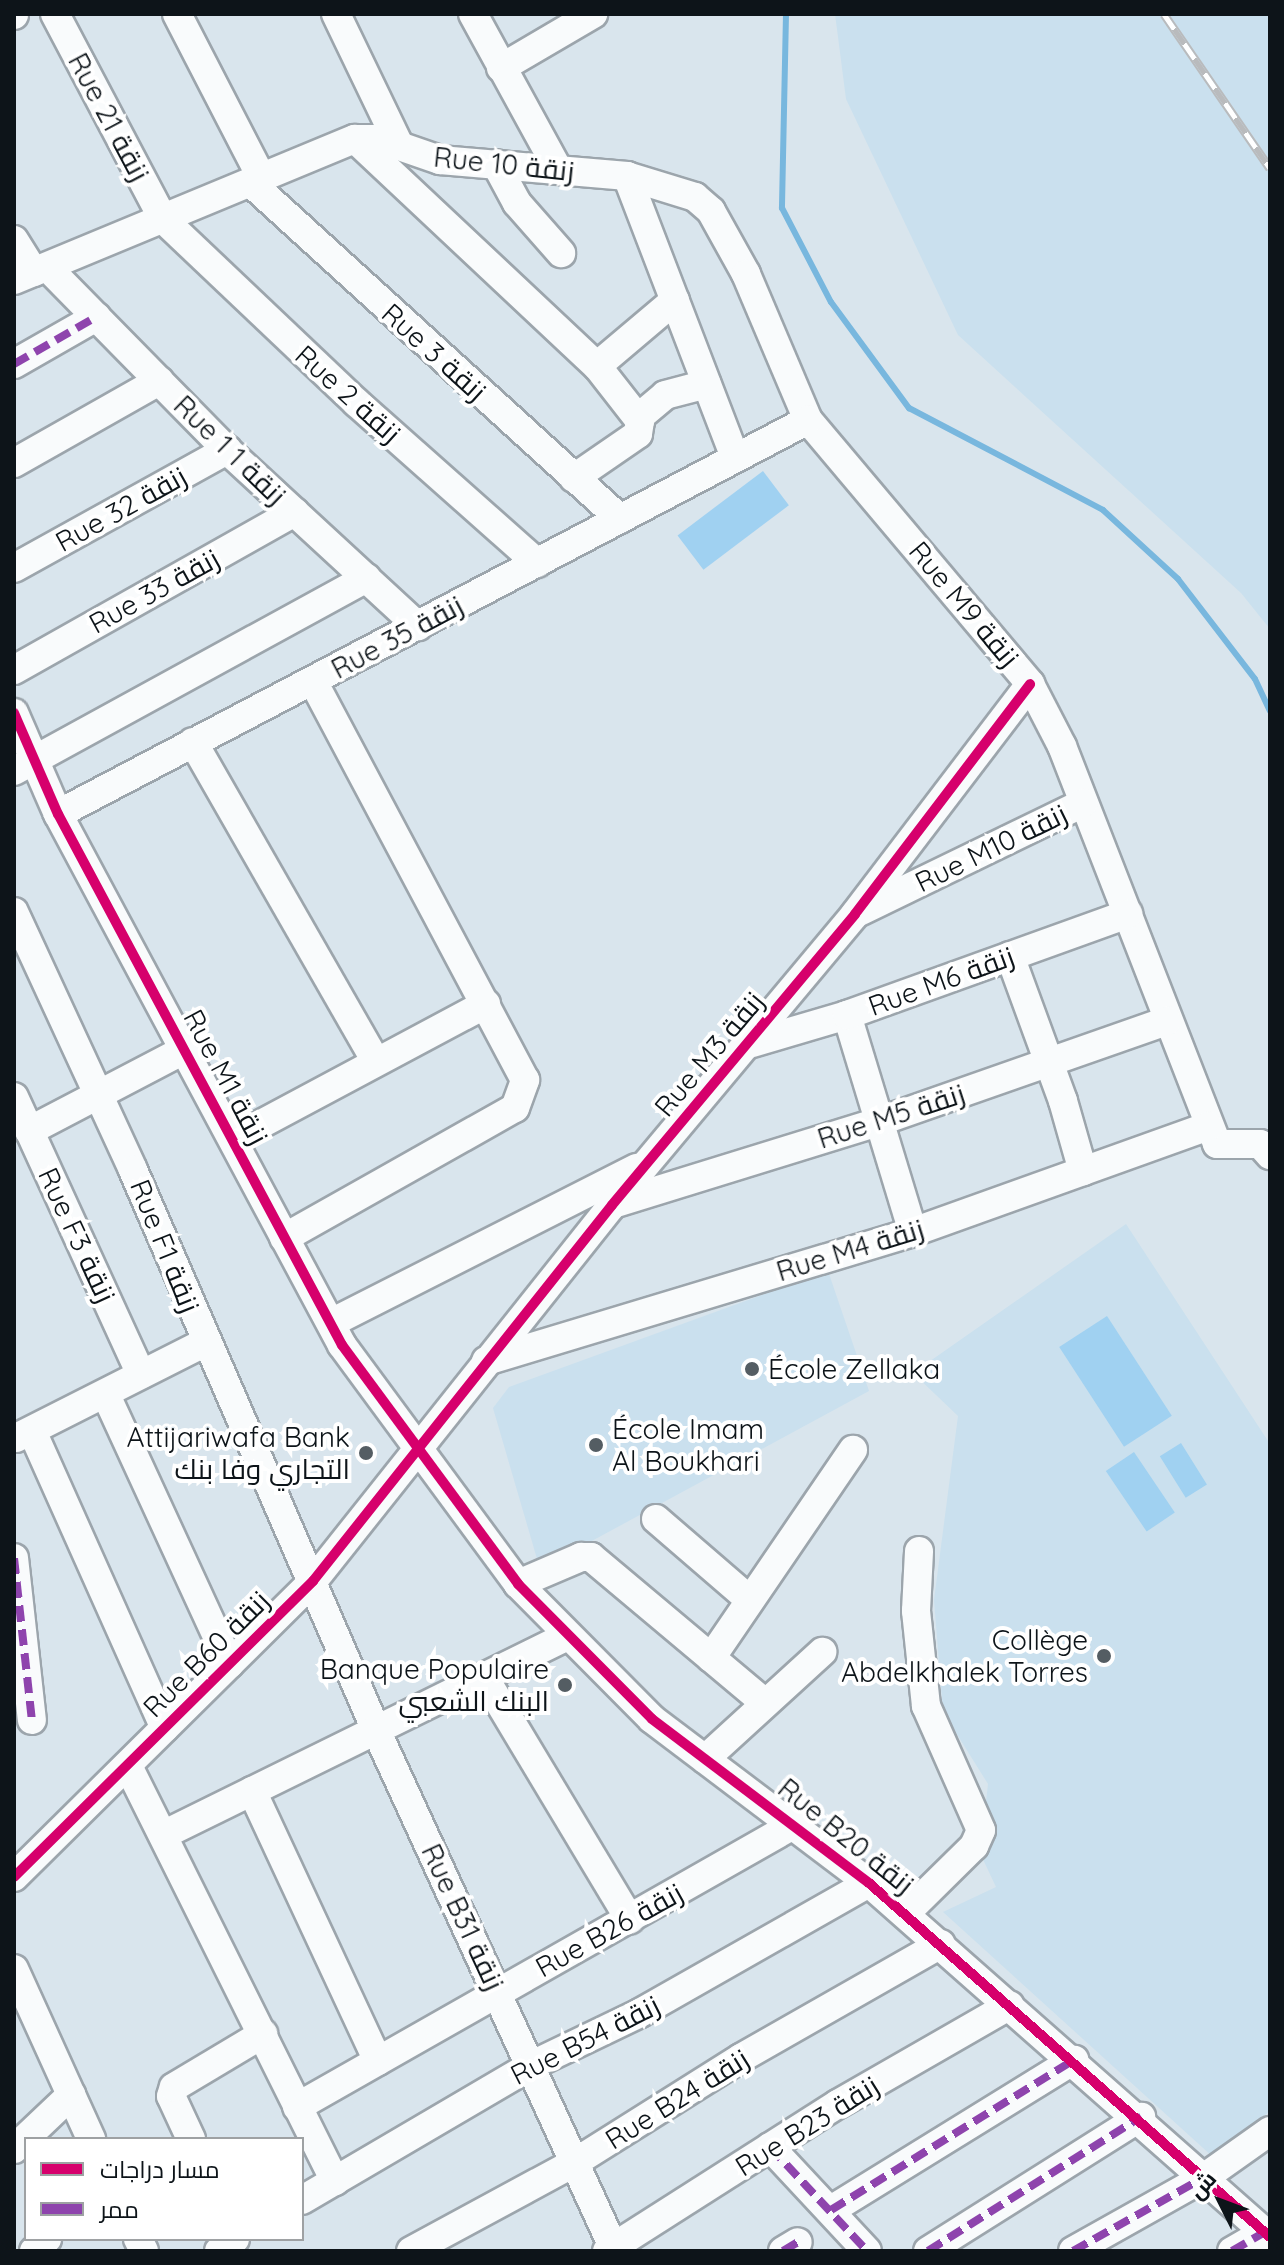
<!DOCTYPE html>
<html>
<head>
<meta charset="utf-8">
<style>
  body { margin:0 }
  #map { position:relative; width:1284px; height:2265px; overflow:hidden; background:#d9e5ed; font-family:Quicksand,Cairo,sans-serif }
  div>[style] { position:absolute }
  .built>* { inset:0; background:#cae0ee }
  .green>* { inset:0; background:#a0d1f1; transform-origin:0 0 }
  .stream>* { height:6px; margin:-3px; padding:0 3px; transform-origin:3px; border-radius:3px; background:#78b7de }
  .roads { filter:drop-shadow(2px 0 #9ca5ac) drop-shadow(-2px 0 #9ca5ac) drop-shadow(0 2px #9ca5ac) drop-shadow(0 -2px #9ca5ac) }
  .minor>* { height:28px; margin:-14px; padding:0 14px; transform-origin:14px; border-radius:14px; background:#f9fbfc }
  .rail>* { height:9px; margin-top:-4.5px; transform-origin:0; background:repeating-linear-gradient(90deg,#fff 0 18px,#b9bbbd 0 36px); box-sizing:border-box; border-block:2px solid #b9bbbd }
  .quiet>* { height:8px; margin-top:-4px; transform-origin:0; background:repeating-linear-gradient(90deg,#8e44ad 0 16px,transparent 0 24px) }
  .cycleway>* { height:10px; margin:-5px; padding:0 5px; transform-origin:5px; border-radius:5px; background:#d6006c }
  .dots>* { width:22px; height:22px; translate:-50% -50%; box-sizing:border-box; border:4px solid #fff; border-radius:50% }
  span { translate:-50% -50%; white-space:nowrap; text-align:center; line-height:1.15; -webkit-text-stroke:8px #fff; paint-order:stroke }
  .street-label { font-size:28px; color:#0d1419 }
  .poi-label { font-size:28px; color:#0d1419 }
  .left { translate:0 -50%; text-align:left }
  .right { translate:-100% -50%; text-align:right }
  .frame { position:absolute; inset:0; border:16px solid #0d1419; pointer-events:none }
  .legend { position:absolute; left:24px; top:2137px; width:280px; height:104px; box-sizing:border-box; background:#fff; border:2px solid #9ea1a3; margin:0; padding:10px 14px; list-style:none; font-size:24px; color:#0d1419 }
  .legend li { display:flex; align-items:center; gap:16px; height:40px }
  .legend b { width:40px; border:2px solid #9ea1a3 }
  .north { position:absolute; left:1180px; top:2161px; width:80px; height:80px; -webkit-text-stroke:6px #fff; paint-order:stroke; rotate:312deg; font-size:22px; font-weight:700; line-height:32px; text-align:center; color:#0d1419 }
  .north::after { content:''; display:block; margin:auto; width:28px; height:36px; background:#0d1419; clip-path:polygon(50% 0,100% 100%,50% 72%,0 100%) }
</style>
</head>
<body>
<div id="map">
  <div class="built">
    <div style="clip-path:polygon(835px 14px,1270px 14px,1270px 629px,1241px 593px,958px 335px,846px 99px)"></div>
    <div style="clip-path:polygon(1126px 1224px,1270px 1444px,1270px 2111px,1213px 2157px,943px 1912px,996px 1887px,980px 1853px,988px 1784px,943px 1712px,934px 1600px,958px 1416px,913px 1373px)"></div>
    <div style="clip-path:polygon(828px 1271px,869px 1391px,540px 1569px,493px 1408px,509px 1387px)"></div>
  </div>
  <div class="green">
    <div style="left:763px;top:471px;width:43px;height:107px;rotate:53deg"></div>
    <div style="left:1107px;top:1316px;width:119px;height:57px;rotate:57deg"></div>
    <div style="left:1181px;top:1443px;width:49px;height:25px;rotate:58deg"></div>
    <div style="left:1134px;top:1452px;width:73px;height:34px;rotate:56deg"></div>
  </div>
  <div class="stream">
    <div style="left:786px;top:14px;width:194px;rotate:91.2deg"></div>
    <div style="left:782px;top:208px;width:106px;rotate:62.5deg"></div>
    <div style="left:831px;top:302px;width:132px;rotate:53.7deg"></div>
    <div style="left:909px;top:408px;width:219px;rotate:27.7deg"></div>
    <div style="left:1103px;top:510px;width:102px;rotate:42.6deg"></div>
    <div style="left:1178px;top:579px;width:126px;rotate:52.4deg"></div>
    <div style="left:1255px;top:679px;width:35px;rotate:65deg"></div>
  </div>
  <div class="roads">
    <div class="minor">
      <div style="left:55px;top:14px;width:232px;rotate:62.2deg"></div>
      <div style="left:163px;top:219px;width:267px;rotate:43.5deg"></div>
      <div style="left:357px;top:403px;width:241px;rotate:41.6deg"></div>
      <div style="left:177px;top:14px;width:186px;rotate:62.7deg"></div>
      <div style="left:336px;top:14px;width:145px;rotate:64.3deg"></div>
      <div style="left:473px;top:14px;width:177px;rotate:61.3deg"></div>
      <div style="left:14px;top:15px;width:1px;rotate:-90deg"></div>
      <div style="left:501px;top:68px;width:107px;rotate:-30.4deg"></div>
      <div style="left:355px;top:139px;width:332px;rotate:43.2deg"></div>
      <div style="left:597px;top:366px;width:70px;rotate:52deg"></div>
      <div style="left:640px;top:421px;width:13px;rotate:99deg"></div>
      <div style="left:638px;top:434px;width:78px;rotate:145.5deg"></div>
      <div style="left:496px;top:164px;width:44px;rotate:61.7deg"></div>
      <div style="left:517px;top:203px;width:67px;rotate:48.7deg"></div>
      <div style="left:627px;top:176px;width:71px;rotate:17.2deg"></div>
      <div style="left:695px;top:197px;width:21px;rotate:41deg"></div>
      <div style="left:711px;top:211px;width:72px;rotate:60.9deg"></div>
      <div style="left:746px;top:274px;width:159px;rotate:67deg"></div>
      <div style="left:808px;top:420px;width:345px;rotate:49.9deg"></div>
      <div style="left:1030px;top:684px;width:70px;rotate:62.7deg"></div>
      <div style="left:1062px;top:746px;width:427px;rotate:68.7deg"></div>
      <div style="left:1217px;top:1144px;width:43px"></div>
      <div style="left:1260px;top:1144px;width:15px;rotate:48deg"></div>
      <div style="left:251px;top:183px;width:499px;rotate:42.3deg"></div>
      <div style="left:14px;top:240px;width:38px;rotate:58deg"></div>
      <div style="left:47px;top:267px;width:257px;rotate:45.5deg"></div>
      <div style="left:227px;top:450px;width:260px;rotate:42.7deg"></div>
      <div style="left:14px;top:280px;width:369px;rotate:-22.5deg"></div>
      <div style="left:355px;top:139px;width:24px"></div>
      <div style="left:379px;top:139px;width:65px;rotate:19deg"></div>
      <div style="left:440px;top:160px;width:188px;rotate:4.9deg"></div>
      <div style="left:627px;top:176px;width:302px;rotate:69deg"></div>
      <div style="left:14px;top:364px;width:95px;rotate:-29.8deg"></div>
      <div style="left:597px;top:366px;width:102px;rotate:-40.2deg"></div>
      <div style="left:638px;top:418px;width:35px;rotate:-40deg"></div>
      <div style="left:665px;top:395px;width:43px;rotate:-14.7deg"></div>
      <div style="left:14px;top:463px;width:167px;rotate:-29.5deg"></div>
      <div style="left:14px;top:568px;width:244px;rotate:-29deg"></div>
      <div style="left:14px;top:670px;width:322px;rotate:-29.4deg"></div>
      <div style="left:14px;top:713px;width:110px;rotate:66.5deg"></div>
      <div style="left:58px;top:814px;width:602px;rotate:61.86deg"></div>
      <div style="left:342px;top:1345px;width:297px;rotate:53.6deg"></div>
      <div style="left:518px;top:1584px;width:190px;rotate:45.2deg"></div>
      <div style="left:652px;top:1719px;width:272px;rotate:37.1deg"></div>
      <div style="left:869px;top:1883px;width:535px;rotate:41.44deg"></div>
      <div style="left:193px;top:742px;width:366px;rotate:60.2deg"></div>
      <div style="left:14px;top:771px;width:402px;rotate:-28.7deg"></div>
      <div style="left:58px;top:814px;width:847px;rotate:-27.71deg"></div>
      <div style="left:861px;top:911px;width:247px;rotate:-25.9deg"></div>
      <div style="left:14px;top:912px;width:284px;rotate:65.2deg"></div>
      <div style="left:133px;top:1170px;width:610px;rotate:66.54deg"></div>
      <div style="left:376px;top:1730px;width:573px;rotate:65.36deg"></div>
      <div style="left:1010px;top:956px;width:154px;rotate:69.9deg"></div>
      <div style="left:1063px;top:1101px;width:73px;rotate:74.1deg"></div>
      <div style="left:847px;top:1015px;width:227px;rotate:73.1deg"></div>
      <div style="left:752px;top:1043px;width:99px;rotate:-16.4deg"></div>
      <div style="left:847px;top:1015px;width:299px;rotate:-19.8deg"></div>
      <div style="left:14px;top:1097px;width:305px;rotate:65.4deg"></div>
      <div style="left:29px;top:1131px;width:175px;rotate:-27.6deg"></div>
      <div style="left:233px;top:1139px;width:287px;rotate:-28.1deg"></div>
      <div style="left:613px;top:1204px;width:281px;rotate:-17.2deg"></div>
      <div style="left:881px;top:1121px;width:303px;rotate:-19.3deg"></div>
      <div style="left:284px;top:1238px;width:265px;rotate:-29.4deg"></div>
      <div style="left:515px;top:1108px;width:30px;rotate:-70deg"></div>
      <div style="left:525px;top:1080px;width:452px;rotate:-118deg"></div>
      <div style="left:331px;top:1323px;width:343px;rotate:-26.9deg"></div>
      <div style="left:486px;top:1361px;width:446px;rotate:-16.8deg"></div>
      <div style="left:913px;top:1232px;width:314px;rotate:-19.7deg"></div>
      <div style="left:106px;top:1395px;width:296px;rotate:65.3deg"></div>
      <div style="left:32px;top:1431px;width:325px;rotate:65.9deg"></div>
      <div style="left:16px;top:1438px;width:211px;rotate:-26.8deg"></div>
      <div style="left:656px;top:1519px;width:124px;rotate:40.8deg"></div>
      <div style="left:14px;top:1558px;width:163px;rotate:83.7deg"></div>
      <div style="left:518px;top:1584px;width:69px;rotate:-23.2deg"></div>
      <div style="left:581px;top:1557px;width:10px"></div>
      <div style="left:591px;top:1557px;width:226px;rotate:40deg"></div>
      <div style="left:711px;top:1658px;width:252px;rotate:-55.7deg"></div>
      <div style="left:484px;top:1677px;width:283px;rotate:59deg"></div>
      <div style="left:705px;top:1759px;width:159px;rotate:-42.4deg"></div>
      <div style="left:128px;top:1766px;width:464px;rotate:63.5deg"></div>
      <div style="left:252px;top:1791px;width:298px;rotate:65deg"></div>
      <div style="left:165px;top:1834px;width:447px;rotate:-26.2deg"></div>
      <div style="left:14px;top:1877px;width:421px;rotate:-44.7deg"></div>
      <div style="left:313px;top:1581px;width:480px;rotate:-51.5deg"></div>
      <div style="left:612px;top:1205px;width:379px;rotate:-50.1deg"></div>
      <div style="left:855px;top:914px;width:289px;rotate:-52.7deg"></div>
      <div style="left:905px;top:1914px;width:97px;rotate:-44.6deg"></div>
      <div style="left:974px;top:1846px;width:17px;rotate:-66deg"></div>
      <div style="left:981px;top:1830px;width:136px;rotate:-113.9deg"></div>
      <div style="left:926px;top:1706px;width:96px;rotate:-96deg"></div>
      <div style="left:916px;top:1611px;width:60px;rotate:-87.1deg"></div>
      <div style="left:14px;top:1969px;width:187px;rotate:65.6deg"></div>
      <div style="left:297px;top:2107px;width:573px;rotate:-29.61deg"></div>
      <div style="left:191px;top:2139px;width:47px;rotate:-114.9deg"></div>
      <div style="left:171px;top:2096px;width:9px;rotate:-72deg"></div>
      <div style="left:174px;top:2087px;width:104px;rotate:-30.8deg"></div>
      <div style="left:770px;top:2147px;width:142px;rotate:47deg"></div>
      <div style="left:14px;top:2149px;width:79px;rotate:-43.5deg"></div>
      <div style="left:302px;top:2200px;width:264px;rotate:-30.4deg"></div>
      <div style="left:530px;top:2066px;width:122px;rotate:-25.7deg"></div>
      <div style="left:640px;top:2013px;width:263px;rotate:-29.6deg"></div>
      <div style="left:831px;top:2210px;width:286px;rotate:-31.7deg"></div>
      <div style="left:138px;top:2239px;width:13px;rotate:63deg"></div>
      <div style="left:34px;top:2251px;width:18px;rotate:-43deg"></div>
      <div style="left:219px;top:2251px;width:20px;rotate:-37deg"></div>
      <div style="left:411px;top:2251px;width:185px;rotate:-28.4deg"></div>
      <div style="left:574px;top:2163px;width:197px;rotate:-32.2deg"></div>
      <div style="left:741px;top:2058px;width:230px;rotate:-29.7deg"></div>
      <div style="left:607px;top:2251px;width:274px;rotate:-32.5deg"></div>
      <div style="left:838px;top:2104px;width:198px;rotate:-29.9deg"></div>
      <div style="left:783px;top:2251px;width:17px;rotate:-31deg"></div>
      <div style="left:928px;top:2251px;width:252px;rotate:-32.2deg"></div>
      <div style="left:1073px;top:2251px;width:151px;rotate:-29.3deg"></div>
      <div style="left:1205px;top:2177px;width:80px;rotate:-35.3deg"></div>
      <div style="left:1232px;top:2251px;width:38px;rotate:-30deg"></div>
    </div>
  </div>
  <div class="rail">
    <div style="left:1164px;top:14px;width:187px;rotate:55.5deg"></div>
  </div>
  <div class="quiet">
    <div style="left:14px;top:364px;width:95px;rotate:-29.8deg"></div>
    <div style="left:14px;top:1558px;width:163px;rotate:83.7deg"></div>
    <div style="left:770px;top:2147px;width:142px;rotate:47deg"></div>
    <div style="left:831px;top:2210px;width:286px;rotate:-31.7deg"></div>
    <div style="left:783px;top:2251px;width:17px;rotate:-31deg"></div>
    <div style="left:928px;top:2251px;width:252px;rotate:-32.2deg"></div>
    <div style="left:1073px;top:2251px;width:151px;rotate:-29.3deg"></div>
    <div style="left:1232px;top:2251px;width:38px;rotate:-30deg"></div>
  </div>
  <div class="cycleway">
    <div style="left:14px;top:713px;width:110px;rotate:66.5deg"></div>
    <div style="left:58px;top:814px;width:602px;rotate:61.86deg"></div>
    <div style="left:342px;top:1345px;width:297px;rotate:53.6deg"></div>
    <div style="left:518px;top:1584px;width:190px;rotate:45.2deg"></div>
    <div style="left:652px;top:1719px;width:272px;rotate:37.1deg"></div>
    <div style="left:869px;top:1883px;width:535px;rotate:41.44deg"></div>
    <div style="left:14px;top:1877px;width:421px;rotate:-44.7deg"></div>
    <div style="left:313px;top:1581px;width:480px;rotate:-51.5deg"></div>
    <div style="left:612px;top:1205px;width:379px;rotate:-50.1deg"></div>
    <div style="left:855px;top:914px;width:289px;rotate:-52.7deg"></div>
  </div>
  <div class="dots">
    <div style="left:752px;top:1369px;background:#545d63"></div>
    <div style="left:596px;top:1445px;background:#545d63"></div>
    <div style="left:366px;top:1453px;background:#545d63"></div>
    <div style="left:1104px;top:1656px;background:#545d63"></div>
    <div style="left:565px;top:1685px;background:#545d63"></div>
  </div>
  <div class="street-label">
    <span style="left:109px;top:117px;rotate:62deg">Rue 21 زنقة</span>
    <span style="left:504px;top:164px;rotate:6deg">Rue 10 زنقة</span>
    <span style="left:434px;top:352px;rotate:42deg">Rue 3 زنقة</span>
    <span style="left:348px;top:394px;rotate:42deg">Rue 2 زنقة</span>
    <span style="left:230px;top:450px;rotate:44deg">Rue 1 زنقة 1</span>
    <span style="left:121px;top:509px;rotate:-29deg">Rue 32 زنقة</span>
    <span style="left:154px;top:591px;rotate:-29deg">Rue 33 زنقة</span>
    <span style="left:964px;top:604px;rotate:50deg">Rue M9 زنقة</span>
    <span style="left:397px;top:637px;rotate:-28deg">Rue 35 زنقة</span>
    <span style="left:991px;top:848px;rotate:-26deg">Rue M10 زنقة</span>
    <span style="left:941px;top:981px;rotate:-20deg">Rue M6 زنقة</span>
    <span style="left:709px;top:1054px;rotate:-50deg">Rue M3 زنقة</span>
    <span style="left:226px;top:1077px;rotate:62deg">Rue M1 زنقة</span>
    <span style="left:891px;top:1116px;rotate:-18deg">Rue M5 زنقة</span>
    <span style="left:77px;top:1235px;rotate:65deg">Rue F3 زنقة</span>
    <span style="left:165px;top:1246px;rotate:68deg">Rue F1 زنقة</span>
    <span style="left:850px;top:1250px;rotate:-17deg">Rue M4 زنقة</span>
    <span style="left:206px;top:1654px;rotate:-45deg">Rue B60 زنقة</span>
    <span style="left:846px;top:1836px;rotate:39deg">Rue B20 زنقة</span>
    <span style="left:463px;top:1917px;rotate:65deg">Rue B31 زنقة</span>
    <span style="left:609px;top:1930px;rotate:-29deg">Rue B26 زنقة</span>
    <span style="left:585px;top:2040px;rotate:-27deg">Rue B54 زنقة</span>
    <span style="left:677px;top:2099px;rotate:-32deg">Rue B24 زنقة</span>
    <span style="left:807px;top:2126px;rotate:-32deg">Rue B23 زنقة</span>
  </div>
  <div class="poi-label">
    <span class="left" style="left:768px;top:1369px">École Zellaka</span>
    <span class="left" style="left:612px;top:1445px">École Imam<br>Al Boukhari</span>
    <span class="right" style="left:350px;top:1453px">Attijariwafa Bank<br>التجاري وفا بنك</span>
    <span class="right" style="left:1088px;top:1656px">Collège<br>Abdelkhalek Torres</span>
    <span class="right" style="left:549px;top:1685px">Banque Populaire<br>البنك الشعبي</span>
  </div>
  <div class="frame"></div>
  <ul class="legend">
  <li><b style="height:10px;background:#d6006c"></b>مسار دراجات</li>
  <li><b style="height:10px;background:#8e44ad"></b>ممر</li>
  </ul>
  <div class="north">ش</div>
</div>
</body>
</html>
